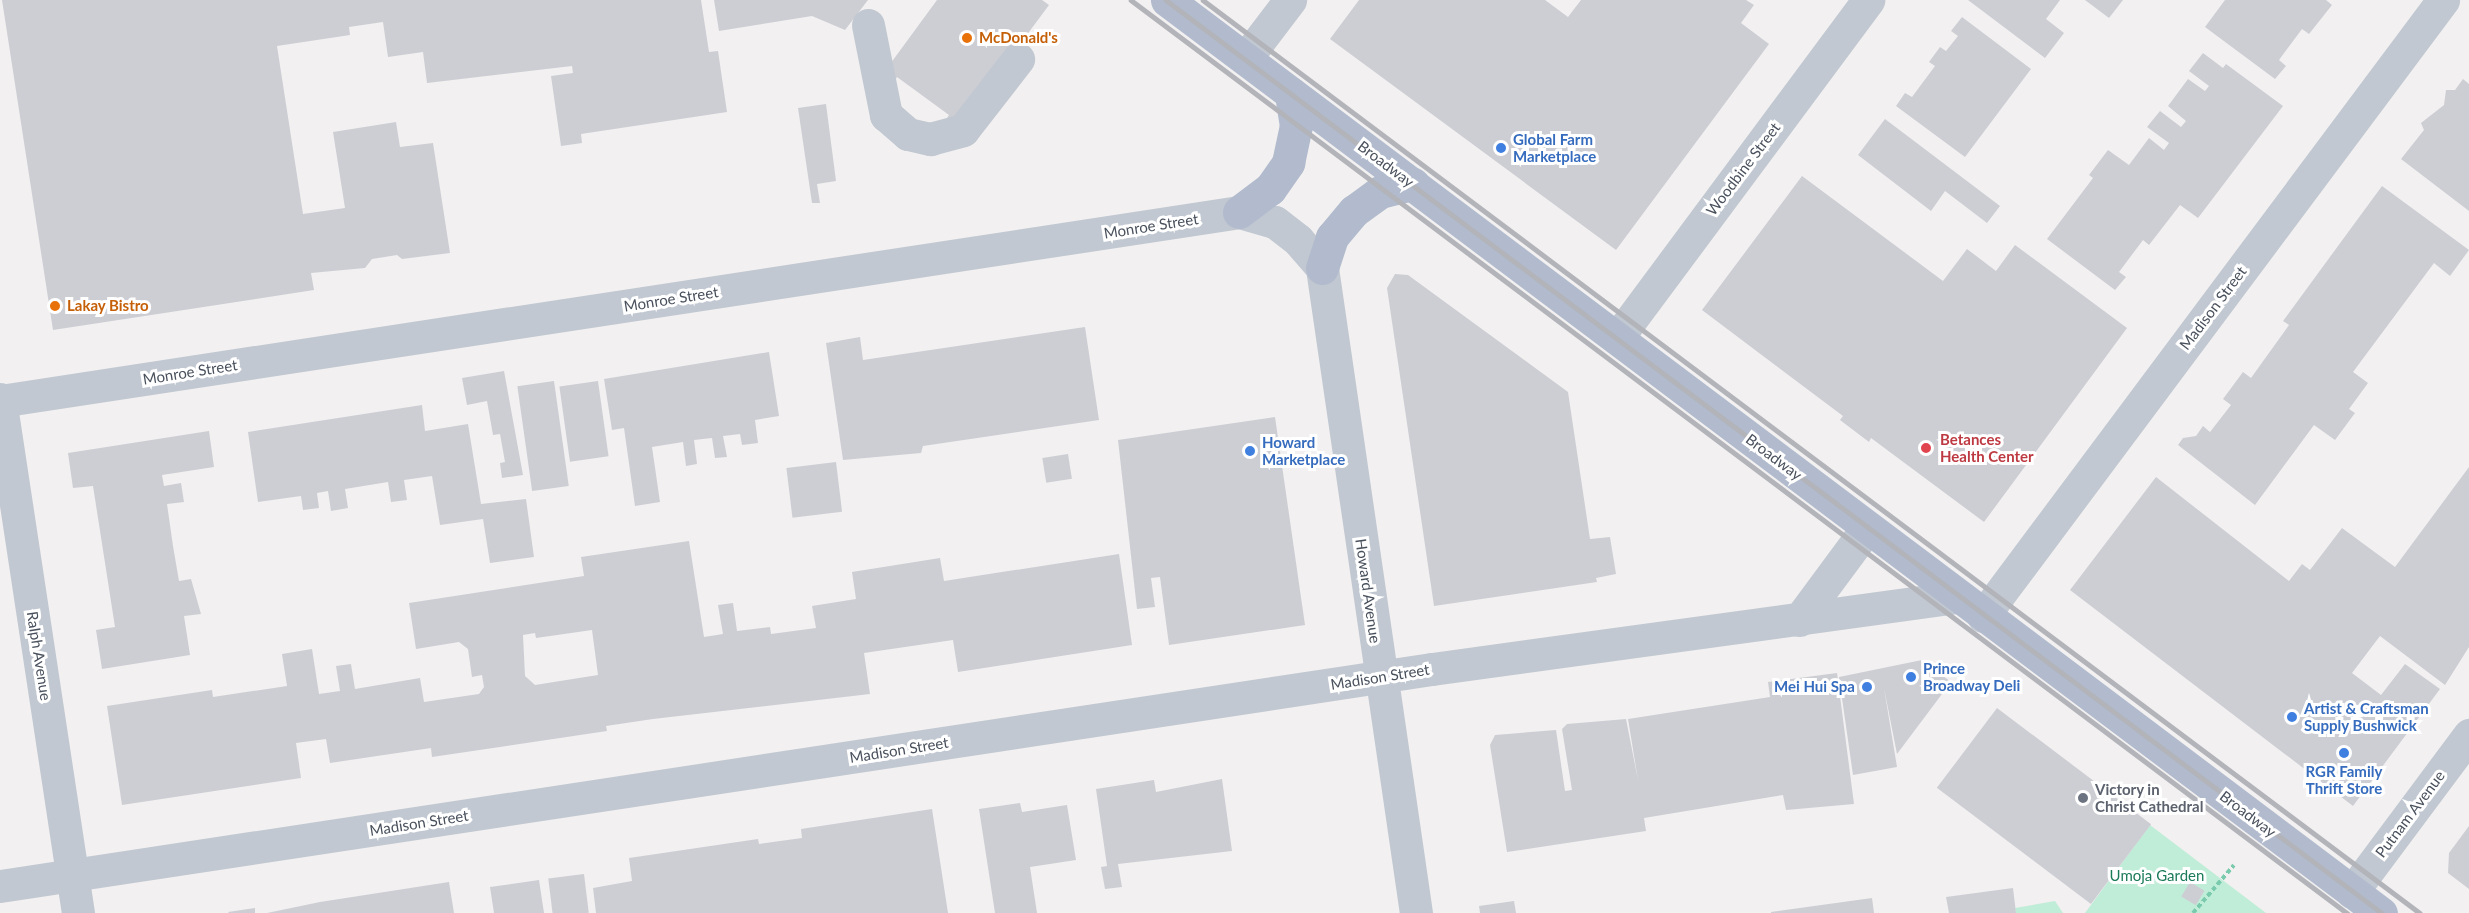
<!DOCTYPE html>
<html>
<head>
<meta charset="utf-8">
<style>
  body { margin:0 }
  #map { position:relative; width:2469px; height:913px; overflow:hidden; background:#f2f0f0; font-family:Lato,sans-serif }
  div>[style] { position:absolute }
  .green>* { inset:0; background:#c0edd8 }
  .building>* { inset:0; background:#cdced4; transform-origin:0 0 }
  .path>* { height:4px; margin-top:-2px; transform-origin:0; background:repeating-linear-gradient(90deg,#7acaae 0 4.5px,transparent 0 7.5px) }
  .minor>* { height:33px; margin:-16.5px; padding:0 16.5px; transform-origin:16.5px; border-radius:16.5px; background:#c1c8d1 }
  .major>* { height:33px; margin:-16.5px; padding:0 16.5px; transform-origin:16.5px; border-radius:16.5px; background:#b1bbcd }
  .rail>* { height:4.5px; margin:-2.25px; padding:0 2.25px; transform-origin:2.25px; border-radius:2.25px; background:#b2b4ba }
  .dots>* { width:16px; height:16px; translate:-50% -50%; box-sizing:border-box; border:3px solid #fff; border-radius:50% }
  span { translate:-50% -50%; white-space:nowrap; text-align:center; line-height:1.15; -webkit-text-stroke:6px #fff; paint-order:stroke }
  .food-label { font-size:15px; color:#c56008; font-weight:700 }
  .left { translate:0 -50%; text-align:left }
  .shop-label { font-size:15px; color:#366cbe; font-weight:700 }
  .right { translate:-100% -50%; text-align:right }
  .street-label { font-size:15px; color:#48505c }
  .health-label { font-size:15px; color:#be3a42; font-weight:700 }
  .worship-label { font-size:15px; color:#5b616d; font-weight:700 }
  .park-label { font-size:15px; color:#1b7b59 }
</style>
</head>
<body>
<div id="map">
  <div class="green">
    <div style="clip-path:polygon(2150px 825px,2266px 913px,2085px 913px)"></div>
    <div style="clip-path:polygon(2055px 901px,2063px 913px,2016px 913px,2015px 908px)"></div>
  </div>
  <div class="building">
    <div style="clip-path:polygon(2px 0,701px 0,709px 52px,718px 51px,727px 112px,581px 134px,582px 143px,561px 146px,551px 76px,573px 73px,572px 66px,427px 83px,423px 52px,388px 57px,383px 22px,349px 27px,350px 35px,277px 46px,303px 214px,345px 208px,333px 132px,396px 122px,400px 147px,433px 143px,450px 253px,402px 259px,397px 255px,372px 259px,365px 268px,311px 273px,314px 290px,53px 330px)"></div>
    <div style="clip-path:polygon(714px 0,868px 0,845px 30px,812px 16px,719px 31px)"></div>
    <div style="clip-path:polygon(937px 0,1042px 0,1049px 5px,957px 129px,945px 121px,949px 115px,897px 77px,894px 82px,885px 71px)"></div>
    <div style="clip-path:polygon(1359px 0,1545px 0,1568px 17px,1581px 0,1746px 0,1754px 5px,1741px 23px,1769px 44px,1616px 250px,1330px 39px)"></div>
    <div style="clip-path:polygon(1968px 0,2060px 0,2046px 19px,2064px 33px,2045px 58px)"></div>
    <div style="clip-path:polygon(2085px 0,2123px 0,2109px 18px)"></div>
    <div style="clip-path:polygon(2225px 0,2326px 0,2332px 5px,2309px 34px,2302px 29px,2279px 60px,2286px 66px,2275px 79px,2205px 27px)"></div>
    <div style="clip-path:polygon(1962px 17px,2031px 69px,1965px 157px,1896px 106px,1905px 93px,1912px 97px,1935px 66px,1929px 62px,1940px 47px,1946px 51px,1958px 36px,1951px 31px)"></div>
    <div style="clip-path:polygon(2203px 53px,2223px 68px,2226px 64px,2283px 106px,2198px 218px,2180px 205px,2149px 245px,2143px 240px,2119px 272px,2126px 277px,2115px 290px,2047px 239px,2093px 178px,2089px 175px,2108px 150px,2129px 165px,2149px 138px,2164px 150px,2169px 143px,2147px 127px,2160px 111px,2181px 127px,2186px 121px,2168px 106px,2188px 79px,2205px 91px,2209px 86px,2189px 71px)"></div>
    <div style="clip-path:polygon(2463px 79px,2469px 84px,2469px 211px,2401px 159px,2424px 130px,2421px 123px,2444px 105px,2446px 90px,2455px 90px)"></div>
    <div style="clip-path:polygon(826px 104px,836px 181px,817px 184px,820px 203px,812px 203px,798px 108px)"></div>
    <div style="clip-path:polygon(1885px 119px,2000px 206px,1987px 223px,1945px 191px,1931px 211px,1858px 155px)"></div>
    <div style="clip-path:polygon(1802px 176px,1943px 281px,1967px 249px,1996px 271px,2015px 245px,2127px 328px,1984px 522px,1871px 438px,1869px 442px,1840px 420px,1843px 416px,1702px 310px)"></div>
    <div style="clip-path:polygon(2382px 186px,2469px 250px,2450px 276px,2434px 263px,2353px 372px,2368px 383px,2349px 409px,2355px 413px,2335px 440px,2314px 425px,2255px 505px,2178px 445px,2183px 438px,2196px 436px,2203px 426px,2210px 432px,2231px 405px,2223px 399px,2243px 372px,2251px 378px,2289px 325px,2283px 321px)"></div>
    <div style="clip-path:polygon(1395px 274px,1408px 275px,1568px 392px,1590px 539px,1610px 537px,1616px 574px,1596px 578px,1597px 582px,1434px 606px,1387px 288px)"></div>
    <div style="clip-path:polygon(1085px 327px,1099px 420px,923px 446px,921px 453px,843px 460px,826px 343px,860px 337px,863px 360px)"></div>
    <div style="clip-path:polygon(769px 352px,779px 416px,755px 420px,758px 443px,742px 445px,740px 434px,723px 436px,727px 457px,715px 458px,712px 438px,694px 440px,697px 464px,686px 466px,683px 442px,652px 447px,660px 502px,635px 506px,624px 428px,612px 430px,604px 379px)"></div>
    <div style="clip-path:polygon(504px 371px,523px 475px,502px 478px,500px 463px,505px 462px,500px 434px,493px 435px,487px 401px,467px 405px,462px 378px)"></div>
    <div style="left:554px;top:381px;width:106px;height:37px;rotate:82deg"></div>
    <div style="left:598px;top:381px;width:76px;height:39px;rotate:82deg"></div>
    <div style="clip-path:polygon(422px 405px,425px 431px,468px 424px,481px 504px,526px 499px,534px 557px,490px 563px,483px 519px,440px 525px,432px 476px,404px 480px,407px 500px,391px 502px,388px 482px,345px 489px,348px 508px,331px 511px,328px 491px,317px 493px,319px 508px,303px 510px,301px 496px,258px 502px,248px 432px)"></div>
    <div style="clip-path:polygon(1275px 417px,1305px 625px,1169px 645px,1160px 577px,1151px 578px,1155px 607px,1137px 609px,1118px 440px)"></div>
    <div style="clip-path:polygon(209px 431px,214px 467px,162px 475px,164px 486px,181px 483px,184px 502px,167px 504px,173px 546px,179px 581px,191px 579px,201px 614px,184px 616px,190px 655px,102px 669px,96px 630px,115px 627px,93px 486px,73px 488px,68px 453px)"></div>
    <div style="left:1068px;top:454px;width:25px;height:26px;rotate:81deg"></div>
    <div style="left:836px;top:462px;width:50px;height:50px;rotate:83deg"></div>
    <div style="clip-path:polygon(2469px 467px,2469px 647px,2445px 685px,2380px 636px,2352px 673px,2381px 695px,2405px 664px,2440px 689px,2353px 806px,2070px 590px,2156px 477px,2289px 581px,2302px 564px,2310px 570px,2342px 528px,2395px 567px)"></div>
    <div style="clip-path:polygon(evenodd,689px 541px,704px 637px,723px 634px,718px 605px,733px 603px,737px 631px,770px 627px,771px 634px,816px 628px,812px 606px,856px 599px,852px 572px,940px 558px,944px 581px,1119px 554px,1132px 645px,958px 672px,953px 640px,864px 653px,870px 694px,653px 719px,606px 726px,607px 731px,432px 757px,431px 748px,330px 763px,326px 739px,296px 743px,301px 778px,122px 805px,107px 706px,212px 690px,213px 697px,287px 686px,282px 654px,312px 649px,319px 694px,340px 691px,336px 666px,351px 664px,355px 689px,420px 678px,424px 702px,479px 694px,484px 687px,482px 675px,472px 677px,468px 649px,459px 642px,416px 649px,409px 603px,584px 576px,581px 557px,689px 541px,592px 630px,598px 675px,535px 685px,525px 676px,523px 635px,535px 633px,536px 638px,592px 630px)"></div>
    <div style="clip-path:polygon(1922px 660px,1951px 682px,1897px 754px,1884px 688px,1897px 767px,1853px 775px,1839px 677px)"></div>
    <div style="clip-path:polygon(1837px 673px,1854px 804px,1786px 810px,1783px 795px,1644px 818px,1646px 831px,1507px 852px,1490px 745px,1495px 735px,1556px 730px,1565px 791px,1572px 790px,1562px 729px,1567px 724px,1626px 719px,1638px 780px,1628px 719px,1770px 697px,1768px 682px)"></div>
    <div style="left:1997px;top:708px;width:193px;height:100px;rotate:37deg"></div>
    <div style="clip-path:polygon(1222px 779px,1232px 851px,1118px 864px,1122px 887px,1105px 889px,1101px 867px,1107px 866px,1096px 789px,1154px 780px,1156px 792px)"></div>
    <div style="clip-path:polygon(1020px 803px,1022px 812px,1067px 805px,1076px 860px,1030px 867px,1037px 913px,995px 913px,979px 809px)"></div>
    <div style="clip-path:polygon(932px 809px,948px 913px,596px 913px,593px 888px,632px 881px,629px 858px,758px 839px,759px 844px,802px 838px,801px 829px)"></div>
    <div style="clip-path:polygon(2469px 826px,2469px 889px,2448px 873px,2449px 853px)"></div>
    <div style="left:584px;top:874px;width:39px;height:36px;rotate:83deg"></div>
    <div style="clip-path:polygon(539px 880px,544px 913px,494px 913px,490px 887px)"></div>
    <div style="clip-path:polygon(449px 882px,454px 913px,267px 913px,320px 902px)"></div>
    <div style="left:2190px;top:882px;width:17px;height:17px;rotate:31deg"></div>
    <div style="clip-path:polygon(2013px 888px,2016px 913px,1949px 913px,1946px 897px)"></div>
    <div style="clip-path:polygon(1872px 898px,1874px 913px,1771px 913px,1771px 912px)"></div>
    <div style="clip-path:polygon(1514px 901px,1516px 913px,1480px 913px,1479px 906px)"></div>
    <div style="clip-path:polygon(255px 908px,255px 913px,229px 913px,228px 912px)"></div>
  </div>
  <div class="path">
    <div style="left:2193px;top:913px;width:63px;rotate:-49.5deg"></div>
  </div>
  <div class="minor">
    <div style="left:868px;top:25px;width:92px;rotate:78.7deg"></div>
    <div style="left:886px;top:115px;width:29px;rotate:41deg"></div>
    <div style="left:908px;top:134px;width:23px;rotate:13deg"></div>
    <div style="left:930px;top:139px;width:34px;rotate:-15deg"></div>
    <div style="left:963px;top:130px;width:90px;rotate:-52.2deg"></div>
    <div style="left:1246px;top:58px;width:73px;rotate:-52.8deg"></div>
    <div style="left:1618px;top:337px;width:420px;rotate:-53.4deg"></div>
    <div style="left:0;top:399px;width:520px;rotate:81.37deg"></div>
    <div style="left:0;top:401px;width:1253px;rotate:-8.67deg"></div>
    <div style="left:1239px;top:212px;width:37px;rotate:16deg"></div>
    <div style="left:1275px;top:222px;width:29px;rotate:38deg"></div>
    <div style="left:1298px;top:240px;width:37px;rotate:49deg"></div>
    <div style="left:1322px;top:268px;width:652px;rotate:81.71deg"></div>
    <div style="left:1983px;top:616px;width:769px;rotate:-53.25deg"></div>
    <div style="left:1799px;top:620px;width:114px;rotate:-53.5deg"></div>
    <div style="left:0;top:886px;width:1448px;rotate:-8.62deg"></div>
    <div style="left:1432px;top:669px;width:530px;rotate:-7.81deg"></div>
    <div style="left:2352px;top:892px;width:196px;rotate:-53.3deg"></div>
  </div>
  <div class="major">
    <div style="left:1167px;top:0;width:1519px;rotate:36.95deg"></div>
    <div style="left:1239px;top:212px;width:39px;rotate:-37deg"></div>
    <div style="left:1270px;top:189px;width:32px;rotate:-55deg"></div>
    <div style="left:1288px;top:163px;width:38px;rotate:-78deg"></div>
    <div style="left:1296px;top:126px;width:33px;rotate:-99deg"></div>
    <div style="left:1322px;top:268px;width:33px;rotate:-72deg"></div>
    <div style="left:1332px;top:237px;width:34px;rotate:-50deg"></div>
    <div style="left:1354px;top:211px;width:32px;rotate:-36deg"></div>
    <div style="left:1380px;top:192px;width:34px;rotate:-14deg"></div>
  </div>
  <div class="rail">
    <div style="left:1131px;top:0;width:1521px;rotate:36.9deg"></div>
    <div style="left:1166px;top:0;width:1521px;rotate:36.9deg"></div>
    <div style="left:1203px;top:0;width:1521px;rotate:36.88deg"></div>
  </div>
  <div class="dots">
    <div style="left:967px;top:38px;background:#e8710a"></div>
    <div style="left:1501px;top:148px;background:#3f7fe0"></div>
    <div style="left:55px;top:306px;background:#e8710a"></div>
    <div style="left:1926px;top:448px;background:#e0444e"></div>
    <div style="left:1250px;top:451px;background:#3f7fe0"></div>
    <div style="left:1911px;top:677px;background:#3f7fe0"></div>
    <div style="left:1867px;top:687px;background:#3f7fe0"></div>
    <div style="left:2292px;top:717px;background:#3f7fe0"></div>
    <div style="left:2344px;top:753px;background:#3f7fe0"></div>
    <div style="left:2083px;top:798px;background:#6b7280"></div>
  </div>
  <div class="food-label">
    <span class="left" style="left:979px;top:38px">McDonald's</span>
    <span class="left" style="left:67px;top:306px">Lakay Bistro</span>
  </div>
  <div class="shop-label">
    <span class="left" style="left:1513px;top:148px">Global Farm<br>Marketplace</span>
    <span class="left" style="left:1262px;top:451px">Howard<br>Marketplace</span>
    <span class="left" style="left:1923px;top:677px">Prince<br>Broadway Deli</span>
    <span class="right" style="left:1855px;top:687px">Mei Hui Spa</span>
    <span class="left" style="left:2304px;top:717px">Artist &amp; Craftsman<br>Supply Bushwick</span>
    <span style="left:2344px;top:780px">RGR Family<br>Thrift Store</span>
  </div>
  <div class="street-label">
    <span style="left:1386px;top:164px;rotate:37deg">Broadway</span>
    <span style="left:1743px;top:169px;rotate:-53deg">Woodbine Street</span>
    <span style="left:1151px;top:226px;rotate:-9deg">Monroe Street</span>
    <span style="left:671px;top:299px;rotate:-9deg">Monroe Street</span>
    <span style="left:2213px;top:308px;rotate:-53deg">Madison Street</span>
    <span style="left:190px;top:372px;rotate:-9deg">Monroe Street</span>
    <span style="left:1774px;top:457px;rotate:37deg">Broadway</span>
    <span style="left:1368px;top:591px;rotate:82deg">Howard Avenue</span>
    <span style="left:39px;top:656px;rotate:81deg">Ralph Avenue</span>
    <span style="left:1380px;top:677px;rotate:-9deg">Madison Street</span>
    <span style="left:899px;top:750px;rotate:-9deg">Madison Street</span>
    <span style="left:2248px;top:814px;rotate:37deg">Broadway</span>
    <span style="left:2410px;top:814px;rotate:-53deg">Putnam Avenue</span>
    <span style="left:419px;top:823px;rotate:-9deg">Madison Street</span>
  </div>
  <div class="health-label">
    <span class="left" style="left:1940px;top:448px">Betances<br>Health Center</span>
  </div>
  <div class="worship-label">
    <span class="left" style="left:2095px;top:798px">Victory in<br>Christ Cathedral</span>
  </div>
  <div class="park-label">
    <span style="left:2157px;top:876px">Umoja Garden</span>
  </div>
</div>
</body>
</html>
